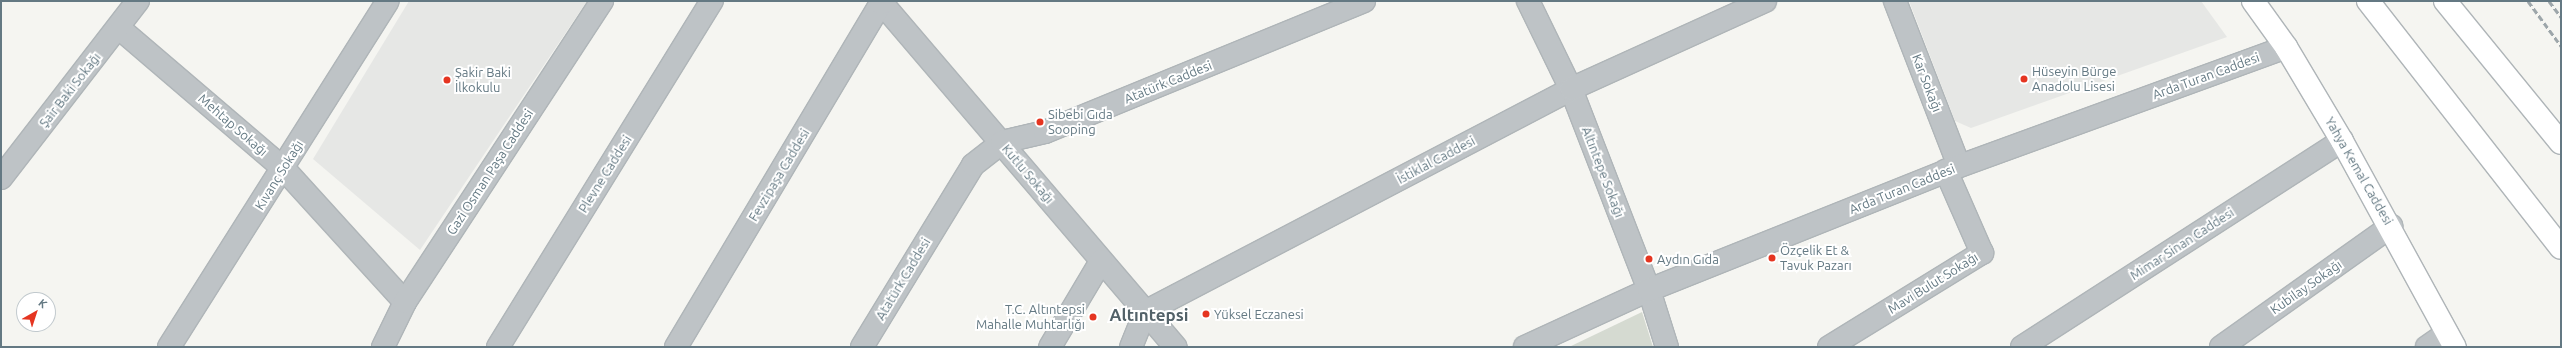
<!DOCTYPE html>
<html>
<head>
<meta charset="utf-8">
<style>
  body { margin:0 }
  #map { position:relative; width:2562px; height:348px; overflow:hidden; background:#f5f5f1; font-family:Ubuntu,sans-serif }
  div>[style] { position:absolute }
  .built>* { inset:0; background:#e6e7e5 }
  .green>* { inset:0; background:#d5dad1 }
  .roads { filter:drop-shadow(1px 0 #afb5b8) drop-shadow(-1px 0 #afb5b8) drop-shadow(0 1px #afb5b8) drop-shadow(0 -1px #afb5b8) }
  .minor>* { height:22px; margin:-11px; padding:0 11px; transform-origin:11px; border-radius:11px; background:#bec3c6 }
  .major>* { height:22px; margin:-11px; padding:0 11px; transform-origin:11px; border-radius:11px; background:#fff }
  .highway>* { height:22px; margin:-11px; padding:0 11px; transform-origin:11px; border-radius:11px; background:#fff }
  .rail>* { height:3px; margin-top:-1.5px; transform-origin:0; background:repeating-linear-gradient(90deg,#9da6aa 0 6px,transparent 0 9px) }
  .dots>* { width:11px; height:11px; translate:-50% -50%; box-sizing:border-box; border:2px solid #fff; border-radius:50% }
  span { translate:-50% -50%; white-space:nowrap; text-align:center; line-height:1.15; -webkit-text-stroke:4px #fff; paint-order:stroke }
  .poi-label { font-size:13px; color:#647983 }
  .left { translate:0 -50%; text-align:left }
  .right { translate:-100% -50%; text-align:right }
  .street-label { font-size:13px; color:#647983 }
  .district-label { font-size:17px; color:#526168; font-weight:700 }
  .frame { position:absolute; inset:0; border:2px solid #647983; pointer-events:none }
  .north { position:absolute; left:16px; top:292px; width:40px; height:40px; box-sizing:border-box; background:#fff; border:1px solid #c1c9cd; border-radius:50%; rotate:39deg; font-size:11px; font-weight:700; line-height:16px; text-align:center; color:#647983 }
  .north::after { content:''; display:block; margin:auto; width:14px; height:18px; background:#e53521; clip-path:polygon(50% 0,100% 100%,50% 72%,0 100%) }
</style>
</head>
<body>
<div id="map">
  <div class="built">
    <div style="clip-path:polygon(409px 1px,587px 1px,420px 250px,313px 159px)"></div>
    <div style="clip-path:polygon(1909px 1px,2201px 1px,2227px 37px,1971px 128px,1955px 121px)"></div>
  </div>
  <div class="green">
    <div style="clip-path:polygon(1642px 312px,1653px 347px,1569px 347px)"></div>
  </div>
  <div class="roads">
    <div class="minor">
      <div style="left:880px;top:1px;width:455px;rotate:49.5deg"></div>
      <div style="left:1528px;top:1px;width:98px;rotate:64deg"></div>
      <div style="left:1571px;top:89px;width:216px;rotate:68.8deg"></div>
      <div style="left:1649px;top:290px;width:60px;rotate:72.5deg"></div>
      <div style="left:1895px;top:1px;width:177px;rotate:68.8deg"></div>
      <div style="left:119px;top:28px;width:216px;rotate:40.5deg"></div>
      <div style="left:283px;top:168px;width:181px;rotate:47.7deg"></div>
      <div style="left:1px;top:178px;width:224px;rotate:-52.3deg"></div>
      <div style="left:169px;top:347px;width:409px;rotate:-57.7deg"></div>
      <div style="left:383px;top:347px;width:50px;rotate:-63.9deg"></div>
      <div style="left:405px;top:302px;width:360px;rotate:-56.8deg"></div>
      <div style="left:498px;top:347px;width:407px;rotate:-58.3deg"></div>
      <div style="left:676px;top:347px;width:400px;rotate:-59.2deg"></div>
      <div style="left:881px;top:3px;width:4px;rotate:-27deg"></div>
      <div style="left:862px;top:347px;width:213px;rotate:-58.6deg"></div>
      <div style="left:973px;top:165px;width:37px;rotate:-38deg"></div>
      <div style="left:1002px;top:142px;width:44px;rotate:-13.1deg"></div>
      <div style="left:1045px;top:132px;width:345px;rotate:-22.3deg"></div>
      <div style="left:1050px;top:347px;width:100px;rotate:-59.3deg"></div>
      <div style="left:1131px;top:347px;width:38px;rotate:-68deg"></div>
      <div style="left:1145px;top:312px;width:481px;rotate:-27.6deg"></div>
      <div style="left:1571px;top:89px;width:213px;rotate:-24.4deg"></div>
      <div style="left:1525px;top:347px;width:136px;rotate:-24.7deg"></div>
      <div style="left:1649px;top:290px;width:320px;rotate:-21.8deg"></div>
      <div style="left:1946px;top:171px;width:362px;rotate:-20deg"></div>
      <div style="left:1829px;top:347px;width:180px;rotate:-31.6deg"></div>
      <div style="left:1982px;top:253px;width:90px;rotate:-113.7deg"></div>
      <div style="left:2022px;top:347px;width:381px;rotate:-32.8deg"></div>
      <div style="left:2221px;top:347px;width:209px;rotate:-35.4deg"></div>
      <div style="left:2427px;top:347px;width:24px;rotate:-35deg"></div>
    </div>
    <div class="major">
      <div style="left:2253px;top:1px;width:57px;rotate:54.3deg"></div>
      <div style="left:2286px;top:47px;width:109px;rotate:59.2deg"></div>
      <div style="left:2342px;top:141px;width:235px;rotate:61.3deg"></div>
    </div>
    <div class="highway">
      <div style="left:2368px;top:1px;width:313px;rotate:52deg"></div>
      <div style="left:2445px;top:1px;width:183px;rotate:50.8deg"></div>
    </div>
  </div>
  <div class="rail">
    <div style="left:2528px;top:1px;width:56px;rotate:53.7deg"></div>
    <div style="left:2549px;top:1px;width:20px;rotate:53deg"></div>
  </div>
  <div class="dots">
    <div style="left:2024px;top:79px;background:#e53521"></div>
    <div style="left:447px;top:80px;background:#e53521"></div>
    <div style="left:1040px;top:122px;background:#e53521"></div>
    <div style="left:1772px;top:258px;background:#e53521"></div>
    <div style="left:1649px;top:259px;background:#e53521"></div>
    <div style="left:1206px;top:314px;background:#e53521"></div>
    <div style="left:1093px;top:317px;background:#e53521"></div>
  </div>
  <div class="poi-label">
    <span class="left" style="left:2032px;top:79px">Hüseyin Bürge<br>Anadolu Lisesi</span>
    <span class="left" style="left:455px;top:80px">Şakir Baki<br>İlkokulu</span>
    <span class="left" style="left:1048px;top:122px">Sibebi Gıda<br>Sooping</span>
    <span class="left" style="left:1780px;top:258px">Özçelik Et &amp;<br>Tavuk Pazarı</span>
    <span class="left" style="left:1657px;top:259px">Aydın Gıda</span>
    <span class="right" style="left:1085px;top:317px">T.C. Altıntepsi<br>Mahalle Muhtarlığı</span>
    <span class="left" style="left:1214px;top:314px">Yüksel Eczanesi</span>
  </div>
  <div class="street-label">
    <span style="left:2206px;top:76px;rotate:-20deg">Arda Turan Caddesi</span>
    <span style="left:1168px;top:82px;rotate:-22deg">Atatürk Caddesi</span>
    <span style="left:1927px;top:83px;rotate:69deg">Kar Sokağı</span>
    <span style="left:70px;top:90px;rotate:-52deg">Şair Baki Sokağı</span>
    <span style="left:233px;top:125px;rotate:41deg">Mehtap Sokağı</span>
    <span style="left:1436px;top:160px;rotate:-28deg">İstiklal Caddesi</span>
    <span style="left:2359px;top:171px;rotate:60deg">Yahya Kemal Caddesi</span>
    <span style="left:490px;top:172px;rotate:-57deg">Gazi Osman Paşa Caddesi</span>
    <span style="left:1603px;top:172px;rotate:69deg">Altıntepe Sokağı</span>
    <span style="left:605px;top:174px;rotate:-58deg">Plevne Caddesi</span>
    <span style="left:1028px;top:174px;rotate:50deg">Kutlu Sokağı</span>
    <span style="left:279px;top:175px;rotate:-58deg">Kıvanç Sokağı</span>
    <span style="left:779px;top:175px;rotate:-59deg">Fevzipaşa Caddesi</span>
    <span style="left:1902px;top:189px;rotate:-22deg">Arda Turan Caddesi</span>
    <span style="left:2182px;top:244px;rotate:-33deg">Mimar Sinan Caddesi</span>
    <span style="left:903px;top:279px;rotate:-59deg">Atatürk Caddesi</span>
    <span style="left:1933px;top:283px;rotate:-32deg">Mavi Bulut Sokağı</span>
    <span style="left:2306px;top:287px;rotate:-35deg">Kubilay Sokağı</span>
  </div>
  <div class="district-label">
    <span style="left:1149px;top:315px">Altıntepsi</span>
  </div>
  <div class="frame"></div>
  <div class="north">K</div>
</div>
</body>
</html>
